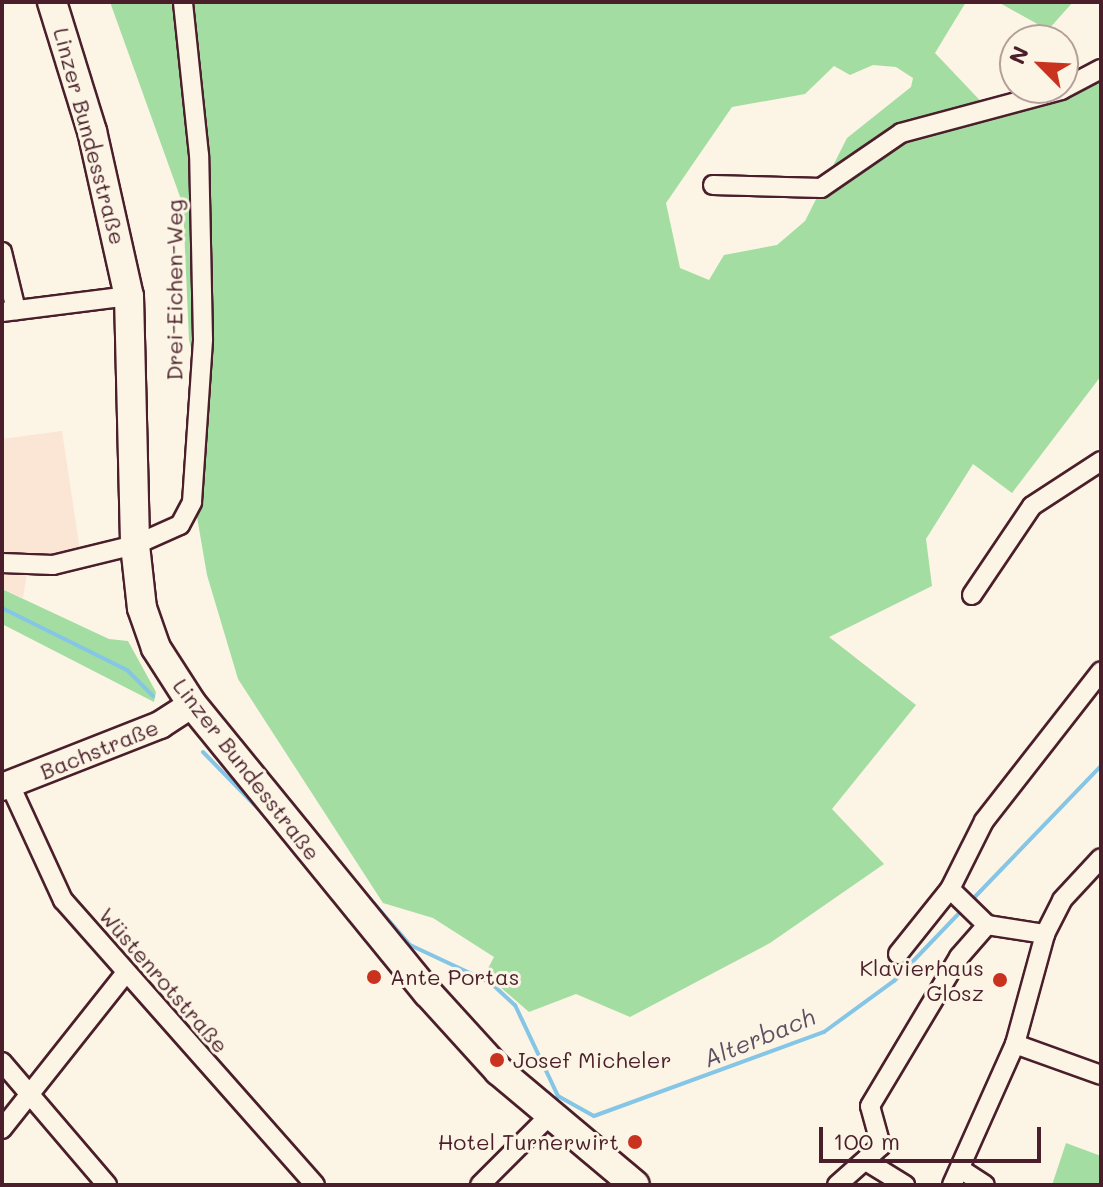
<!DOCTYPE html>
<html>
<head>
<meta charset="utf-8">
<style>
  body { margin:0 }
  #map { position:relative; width:1103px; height:1187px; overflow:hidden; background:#fcf5e5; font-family:Mali,sans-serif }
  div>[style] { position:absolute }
  .built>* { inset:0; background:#fbe5d5 }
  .green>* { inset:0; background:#a3dda2 }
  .stream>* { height:4px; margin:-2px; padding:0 2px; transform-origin:2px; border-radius:2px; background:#85c5e6 }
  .roads { filter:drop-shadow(2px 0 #4a1f2b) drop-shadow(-2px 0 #4a1f2b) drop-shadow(0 2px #4a1f2b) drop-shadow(0 -2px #4a1f2b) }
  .street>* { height:18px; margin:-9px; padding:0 9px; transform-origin:9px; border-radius:9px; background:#fcf5e5 }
  .secondary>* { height:26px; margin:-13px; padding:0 13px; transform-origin:13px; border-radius:13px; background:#fcf5e5 }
  .primary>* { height:28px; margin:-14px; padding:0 14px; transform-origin:14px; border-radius:14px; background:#fcf5e5 }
  .dots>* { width:22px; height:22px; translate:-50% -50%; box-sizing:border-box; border:4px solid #fcf5e5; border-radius:50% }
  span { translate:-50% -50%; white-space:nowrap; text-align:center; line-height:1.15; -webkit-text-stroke:6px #fcf5e5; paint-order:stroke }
  .street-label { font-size:22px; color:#4a1f2b }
  .poi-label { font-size:22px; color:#4a1f2b }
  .right { translate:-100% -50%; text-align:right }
  .left { translate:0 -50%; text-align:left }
  .water-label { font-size:24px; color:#5c5163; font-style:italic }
  .frame { position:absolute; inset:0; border:4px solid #4a1f2b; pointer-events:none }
  .north { position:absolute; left:999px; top:24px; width:80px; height:80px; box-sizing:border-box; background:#fcf5e5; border:2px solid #b59f9b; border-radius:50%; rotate:294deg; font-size:22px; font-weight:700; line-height:32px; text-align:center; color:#4a1f2b }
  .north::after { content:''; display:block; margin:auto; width:28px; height:36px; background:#c8321e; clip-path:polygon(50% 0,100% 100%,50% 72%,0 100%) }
  .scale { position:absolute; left:819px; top:1127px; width:222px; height:36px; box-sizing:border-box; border:4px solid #4a1f2b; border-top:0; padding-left:10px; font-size:24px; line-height:28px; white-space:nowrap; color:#4a1f2b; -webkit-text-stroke:6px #fcf5e5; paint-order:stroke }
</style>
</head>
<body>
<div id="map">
  <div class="built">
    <div style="clip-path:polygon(62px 431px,82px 564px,27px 573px,23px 598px,2px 589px,2px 439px)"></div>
  </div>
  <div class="green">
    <div style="clip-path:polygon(evenodd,110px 2px,966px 2px,935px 53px,990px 111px,1101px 72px,1101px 376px,1012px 493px,973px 464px,926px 539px,932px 586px,829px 637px,916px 705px,832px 809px,884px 864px,770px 943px,630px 1017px,576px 994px,529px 1012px,485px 974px,494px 957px,433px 918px,383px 903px,238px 679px,207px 575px,191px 482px,199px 379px,189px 340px,183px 205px,110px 2px,873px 65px,896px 67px,913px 78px,911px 87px,847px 138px,805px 221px,777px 245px,724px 255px,709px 280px,680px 268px,666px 203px,732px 107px,805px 94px,834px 66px,850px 75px,873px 65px)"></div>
    <div style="clip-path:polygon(998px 2px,1073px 2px,1048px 30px)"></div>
    <div style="clip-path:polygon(2px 589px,109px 639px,128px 641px,156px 692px,154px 702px,2px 624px)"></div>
    <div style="clip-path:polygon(1066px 1143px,1101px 1156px,1100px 1185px,1052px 1185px)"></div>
  </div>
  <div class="stream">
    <div style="left:2px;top:608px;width:140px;rotate:26.4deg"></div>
    <div style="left:127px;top:670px;width:37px;rotate:45deg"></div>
    <div style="left:203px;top:752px;width:99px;rotate:45.8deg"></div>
    <div style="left:327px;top:849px;width:127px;rotate:49.2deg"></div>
    <div style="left:410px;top:945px;width:89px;rotate:25.1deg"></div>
    <div style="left:491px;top:983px;width:33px;rotate:43deg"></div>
    <div style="left:515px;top:1005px;width:101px;rotate:64.7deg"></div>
    <div style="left:558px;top:1096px;width:41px;rotate:29.1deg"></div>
    <div style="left:594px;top:1116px;width:245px;rotate:-20.1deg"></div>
    <div style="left:824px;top:1032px;width:87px;rotate:-36.1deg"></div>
    <div style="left:894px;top:981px;width:100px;rotate:-46.2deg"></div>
    <div style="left:969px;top:903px;width:190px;rotate:-46.1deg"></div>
  </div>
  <div class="roads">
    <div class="street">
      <div style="left:713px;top:185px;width:108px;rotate:1.6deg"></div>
      <div style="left:821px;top:188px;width:97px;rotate:-34.5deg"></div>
      <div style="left:901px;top:133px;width:166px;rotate:-15deg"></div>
      <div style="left:1061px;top:90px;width:45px;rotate:-27.7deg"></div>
      <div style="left:2px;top:252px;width:60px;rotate:76.4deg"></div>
      <div style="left:2px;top:312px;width:128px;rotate:-7.2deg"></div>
      <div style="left:2px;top:563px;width:51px;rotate:2.2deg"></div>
      <div style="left:53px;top:565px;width:84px;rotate:-13.7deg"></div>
      <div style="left:135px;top:545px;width:49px;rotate:-24deg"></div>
      <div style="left:180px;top:525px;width:26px;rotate:-62deg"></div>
      <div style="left:192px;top:502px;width:163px;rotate:-86.1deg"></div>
      <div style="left:203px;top:339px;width:184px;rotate:-91.2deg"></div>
      <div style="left:199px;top:155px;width:154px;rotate:-96deg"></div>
      <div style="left:972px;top:595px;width:107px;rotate:-56deg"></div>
      <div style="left:1032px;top:506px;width:82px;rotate:-33.1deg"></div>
      <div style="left:10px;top:785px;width:127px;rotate:65.3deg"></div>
      <div style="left:63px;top:900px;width:380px;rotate:48.5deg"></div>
      <div style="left:950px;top:889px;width:52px;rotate:44.2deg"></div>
      <div style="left:987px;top:925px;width:59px;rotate:8.8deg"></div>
      <div style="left:898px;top:954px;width:83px;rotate:-51.3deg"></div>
      <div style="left:950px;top:889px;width:76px;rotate:-63.4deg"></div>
      <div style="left:984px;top:821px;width:190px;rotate:-52deg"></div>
      <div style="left:1015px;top:1044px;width:91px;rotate:19.8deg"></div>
      <div style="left:2px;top:1062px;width:162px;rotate:49.5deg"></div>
      <div style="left:2px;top:1129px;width:198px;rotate:-51.6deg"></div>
      <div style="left:866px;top:1161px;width:46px;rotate:31.6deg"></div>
      <div style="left:962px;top:1170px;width:27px;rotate:33deg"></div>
      <div style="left:480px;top:1185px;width:98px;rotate:-45deg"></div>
      <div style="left:837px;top:1185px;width:59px;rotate:-41.6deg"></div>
      <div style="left:881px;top:1146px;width:41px;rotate:-105.4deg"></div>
      <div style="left:870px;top:1106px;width:174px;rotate:-59.1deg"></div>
      <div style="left:959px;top:957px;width:43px;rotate:-48.8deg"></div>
      <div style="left:952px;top:1185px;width:154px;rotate:-65.9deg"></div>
      <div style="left:1015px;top:1044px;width:114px;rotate:-74.7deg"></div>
      <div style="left:1045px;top:934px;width:38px;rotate:-63deg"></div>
      <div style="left:1062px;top:900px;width:57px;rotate:-47.1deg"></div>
    </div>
    <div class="secondary">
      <div style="left:2px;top:787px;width:170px;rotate:-21.4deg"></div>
      <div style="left:160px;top:725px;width:38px;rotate:-33deg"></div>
    </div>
    <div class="primary">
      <div style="left:52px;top:2px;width:135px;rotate:72.8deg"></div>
      <div style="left:92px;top:131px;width:169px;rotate:77.4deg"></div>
      <div style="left:129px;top:296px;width:249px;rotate:88.6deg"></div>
      <div style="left:135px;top:545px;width:63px;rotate:83.7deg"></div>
      <div style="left:142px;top:608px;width:42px;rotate:70.7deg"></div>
      <div style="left:156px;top:648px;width:67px;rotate:57.3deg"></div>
      <div style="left:192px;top:704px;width:373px;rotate:50.8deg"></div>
      <div style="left:428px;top:993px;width:105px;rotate:47.7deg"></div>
      <div style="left:499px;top:1071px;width:177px;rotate:40deg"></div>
    </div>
  </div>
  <div class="dots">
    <div style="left:374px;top:977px;background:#c8321e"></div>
    <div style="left:1000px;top:980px;background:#c8321e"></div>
    <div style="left:497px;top:1060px;background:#c8321e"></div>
    <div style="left:635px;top:1142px;background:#c8321e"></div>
  </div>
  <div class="street-label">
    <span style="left:90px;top:136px;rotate:75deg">Linzer Bundesstraße</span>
    <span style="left:174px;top:290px;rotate:-90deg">Drei-Eichen-Weg</span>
    <span style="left:99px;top:749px;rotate:-22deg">Bachstraße</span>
    <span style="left:247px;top:769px;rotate:52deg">Linzer Bundesstraße</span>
    <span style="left:164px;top:980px;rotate:49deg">Wüstenrotstraße</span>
  </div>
  <div class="poi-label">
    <span class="right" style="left:984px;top:980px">Klavierhaus<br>Glosz</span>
    <span class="left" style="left:390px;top:977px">Ante Portas</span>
    <span class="left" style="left:513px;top:1060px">Josef Micheler</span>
    <span class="right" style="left:619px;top:1142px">Hotel Turnerwirt</span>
  </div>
  <div class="water-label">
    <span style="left:759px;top:1037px;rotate:-22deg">Alterbach</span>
  </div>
  <div class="frame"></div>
  <div class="north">N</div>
  <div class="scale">100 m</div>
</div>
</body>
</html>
